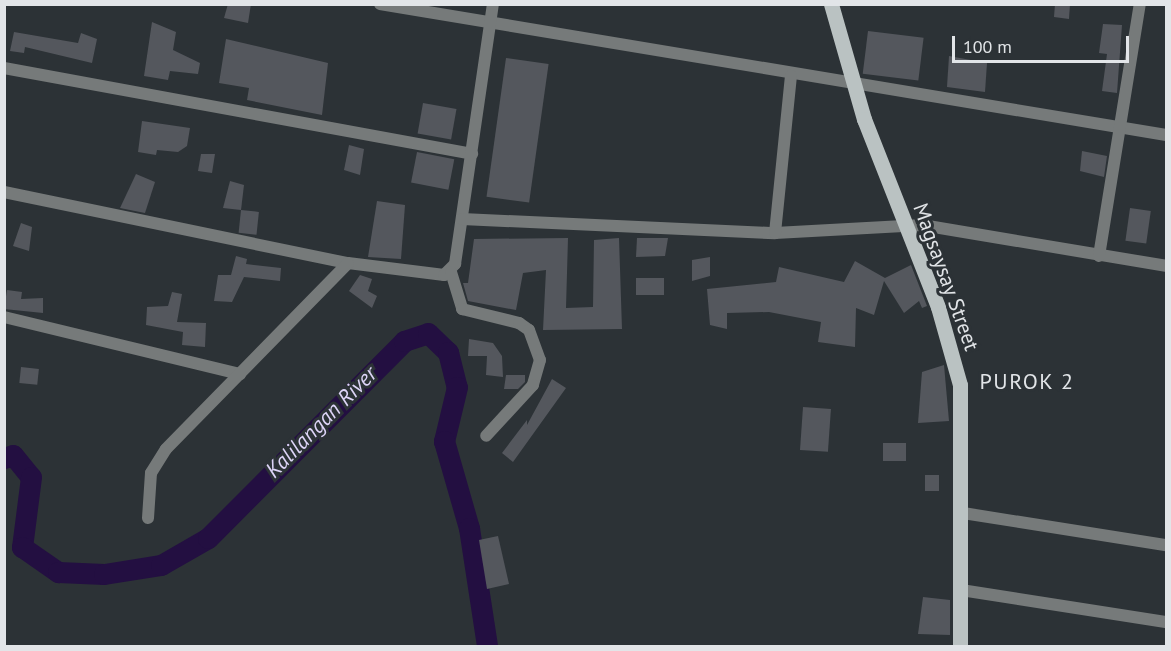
<!DOCTYPE html>
<html>
<head>
<meta charset="utf-8">
<style>
  body { margin:0 }
  #map { position:relative; width:1171px; height:651px; overflow:hidden; background:#2c3236; font-family:"PT Sans",sans-serif }
  div>[style] { position:absolute }
  .river>* { height:21px; margin:-10.5px; padding:0 10.5px; transform-origin:10.5px; border-radius:10.5px; background:#230f41 }
  .building>* { inset:0; background:#54575d; transform-origin:0 0 }
  .minor>* { height:12px; margin:-6px; padding:0 6px; transform-origin:6px; border-radius:6px; background:#767a7a }
  .primary>* { height:15px; margin:-7.5px; padding:0 7.5px; transform-origin:7.5px; border-radius:7.5px; background:#bac2c2 }
  span { translate:-50% -50%; white-space:nowrap; text-align:center; line-height:1.15; -webkit-text-stroke:6px #2c3236; paint-order:stroke }
  .street-label { font-size:21px; color:#e2e5e8 }
  .neighbourhood-label { font-size:22px; color:#e2e5e8; letter-spacing:1.5px }
  .water-label { font-size:22px; color:#ddd4f7; font-style:italic }
  .frame { position:absolute; inset:0; border:6px solid #e2e5e8; pointer-events:none }
  .scale { position:absolute; left:952px; top:36px; width:177px; height:27px; box-sizing:border-box; border:3px solid #e2e5e8; border-top:0; padding-left:8px; font-size:18px; line-height:21px; white-space:nowrap; color:#e2e5e8; -webkit-text-stroke:4px #2c3236; paint-order:stroke }
</style>
</head>
<body>
<div id="map">
  <div class="river">
    <div style="left:4px;top:458px;width:9px;rotate:-18deg"></div>
    <div style="left:13px;top:455px;width:28px;rotate:51deg"></div>
    <div style="left:31px;top:477px;width:71px;rotate:97.3deg"></div>
    <div style="left:22px;top:547px;width:44px;rotate:34.8deg"></div>
    <div style="left:58px;top:572px;width:46px;rotate:2.5deg"></div>
    <div style="left:104px;top:574px;width:58px;rotate:-9deg"></div>
    <div style="left:161px;top:565px;width:54px;rotate:-29.9deg"></div>
    <div style="left:208px;top:538px;width:278px;rotate:-45.1deg"></div>
    <div style="left:404px;top:341px;width:25px;rotate:-18deg"></div>
    <div style="left:428px;top:333px;width:28px;rotate:44deg"></div>
    <div style="left:448px;top:352px;width:36px;rotate:76deg"></div>
    <div style="left:457px;top:387px;width:56px;rotate:103.5deg"></div>
    <div style="left:444px;top:441px;width:91px;rotate:74deg"></div>
    <div style="left:469px;top:528px;width:119px;rotate:81.3deg"></div>
  </div>
  <div class="building">
    <div style="clip-path:polygon(228px 4px,251px 4px,248px 23px,224px 18px)"></div>
    <div style="clip-path:polygon(1055px 4px,1070px 4px,1069px 19px,1054px 17px)"></div>
    <div style="clip-path:polygon(152px 22px,176px 32px,173px 50px,200px 63px,198px 74px,170px 71px,168px 80px,144px 76px)"></div>
    <div style="clip-path:polygon(1103px 24px,1122px 25px,1117px 93px,1102px 91px,1107px 54px,1099px 53px)"></div>
    <div style="left:868px;top:31px;width:56px;height:43px;rotate:7deg"></div>
    <div style="clip-path:polygon(14px 32px,78px 43px,81px 33px,97px 39px,92px 63px,25px 47px,24px 53px,10px 51px)"></div>
    <div style="clip-path:polygon(226px 39px,328px 63px,322px 115px,247px 100px,249px 88px,219px 83px)"></div>
    <div style="clip-path:polygon(949px 56px,987px 63px,985px 92px,947px 87px)"></div>
    <div style="left:506px;top:58px;width:43px;height:140px;rotate:8deg"></div>
    <div style="left:423px;top:103px;width:34px;height:31px;rotate:10deg"></div>
    <div style="clip-path:polygon(142px 121px,190px 128px,187px 146px,178px 152px,157px 150px,156px 155px,138px 152px)"></div>
    <div style="clip-path:polygon(349px 145px,364px 149px,360px 175px,344px 170px)"></div>
    <div style="clip-path:polygon(1082px 151px,1107px 156px,1104px 177px,1080px 171px)"></div>
    <div style="left:417px;top:152px;width:38px;height:31px;rotate:11deg"></div>
    <div style="clip-path:polygon(201px 154px,215px 154px,212px 173px,198px 171px)"></div>
    <div style="clip-path:polygon(136px 174px,155px 182px,145px 213px,120px 208px)"></div>
    <div style="clip-path:polygon(230px 181px,244px 185px,241px 210px,223px 208px)"></div>
    <div style="clip-path:polygon(377px 201px,405px 205px,401px 259px,368px 257px)"></div>
    <div style="left:1130px;top:208px;width:21px;height:33px;rotate:8deg"></div>
    <div style="left:241px;top:210px;width:18px;height:23px;rotate:6deg"></div>
    <div style="clip-path:polygon(21px 223px,32px 227px,29px 251px,13px 246px)"></div>
    <div style="clip-path:polygon(568px 238px,566px 308px,593px 307px,594px 240px,619px 238px,622px 329px,543px 330px,546px 270px,523px 273px,516px 310px,468px 301px,463px 283px,468px 283px,474px 239px)"></div>
    <div style="clip-path:polygon(637px 238px,668px 238px,665px 256px,636px 257px)"></div>
    <div style="clip-path:polygon(236px 256px,247px 259px,246px 264px,281px 268px,280px 281px,244px 277px,232px 302px,214px 301px,218px 275px,231px 275px)"></div>
    <div style="clip-path:polygon(710px 257px,710px 276px,692px 281px,692px 260px)"></div>
    <div style="clip-path:polygon(855px 261px,885px 278px,911px 265px,927px 306px,922px 308px,919px 301px,904px 313px,884px 281px,874px 315px,856px 308px,855px 347px,818px 342px,821px 322px,769px 312px,727px 313px,727px 329px,710px 325px,707px 289px,776px 282px,779px 267px,844px 282px)"></div>
    <div style="clip-path:polygon(360px 275px,372px 279px,368px 291px,377px 296px,372px 308px,349px 291px)"></div>
    <div style="left:636px;top:278px;width:28px;height:17px"></div>
    <div style="clip-path:polygon(7px 290px,22px 292px,21px 299px,43px 298px,43px 313px,4px 309px)"></div>
    <div style="clip-path:polygon(172px 292px,182px 294px,177px 322px,206px 323px,205px 347px,182px 345px,183px 332px,146px 325px,147px 307px,168px 306px)"></div>
    <div style="clip-path:polygon(469px 339px,493px 343px,502px 356px,503px 377px,486px 375px,487px 356px,468px 356px)"></div>
    <div style="clip-path:polygon(944px 365px,949px 421px,918px 423px,922px 372px)"></div>
    <div style="left:21px;top:367px;width:18px;height:16px;rotate:6deg"></div>
    <div style="clip-path:polygon(506px 375px,525px 375px,525px 382px,518px 389px,504px 389px)"></div>
    <div style="clip-path:polygon(552px 379px,566px 388px,513px 462px,502px 453px,527px 420px,527px 425px)"></div>
    <div style="left:803px;top:407px;width:28px;height:43px;rotate:4deg"></div>
    <div style="left:883px;top:443px;width:23px;height:18px"></div>
    <div style="left:925px;top:475px;width:14px;height:16px"></div>
    <div style="clip-path:polygon(498px 536px,509px 584px,487px 589px,479px 540px)"></div>
    <div style="clip-path:polygon(923px 597px,950px 600px,950px 635px,918px 634px)"></div>
  </div>
  <div class="minor">
    <div style="left:380px;top:4px;width:797px;rotate:9.46deg"></div>
    <div style="left:4px;top:68px;width:476px;rotate:10.4deg"></div>
    <div style="left:4px;top:192px;width:351px;rotate:11.7deg"></div>
    <div style="left:348px;top:263px;width:97px;rotate:7.1deg"></div>
    <div style="left:444px;top:275px;width:16px;rotate:-45deg"></div>
    <div style="left:455px;top:264px;width:263px;rotate:-81.7deg"></div>
    <div style="left:462px;top:219px;width:313px;rotate:2.6deg"></div>
    <div style="left:775px;top:233px;width:147px;rotate:-3.1deg"></div>
    <div style="left:922px;top:225px;width:247px;rotate:9.5deg"></div>
    <div style="left:775px;top:233px;width:158px;rotate:-84.2deg"></div>
    <div style="left:1099px;top:256px;width:255px;rotate:-80.8deg"></div>
    <div style="left:451px;top:272px;width:39px;rotate:73deg"></div>
    <div style="left:462px;top:309px;width:59px;rotate:13.8deg"></div>
    <div style="left:519px;top:323px;width:12px;rotate:35deg"></div>
    <div style="left:529px;top:330px;width:32px;rotate:70deg"></div>
    <div style="left:540px;top:360px;width:26px;rotate:106deg"></div>
    <div style="left:533px;top:385px;width:69px;rotate:132.7deg"></div>
    <div style="left:4px;top:317px;width:243px;rotate:13.6deg"></div>
    <div style="left:963px;top:513px;width:206px;rotate:9deg"></div>
    <div style="left:148px;top:518px;width:45px;rotate:-86.2deg"></div>
    <div style="left:151px;top:473px;width:28px;rotate:-58deg"></div>
    <div style="left:166px;top:449px;width:260px;rotate:-45.6deg"></div>
    <div style="left:961px;top:590px;width:207px;rotate:8.9deg"></div>
  </div>
  <div class="primary">
    <div style="left:831px;top:4px;width:120px;rotate:74deg"></div>
    <div style="left:864px;top:119px;width:202px;rotate:68.5deg"></div>
    <div style="left:938px;top:307px;width:81px;rotate:74.2deg"></div>
    <div style="left:960px;top:385px;width:261px;rotate:90deg"></div>
  </div>
  <div class="street-label">
    <span style="left:946px;top:277px;rotate:70deg">Magsaysay Street</span>
  </div>
  <div class="neighbourhood-label">
    <span style="left:1027px;top:382px">PUROK 2</span>
  </div>
  <div class="water-label">
    <span style="left:321px;top:422px;rotate:-45deg">Kalilangan River</span>
  </div>
  <div class="frame"></div>
  <div class="scale">100 m</div>
</div>
</body>
</html>
